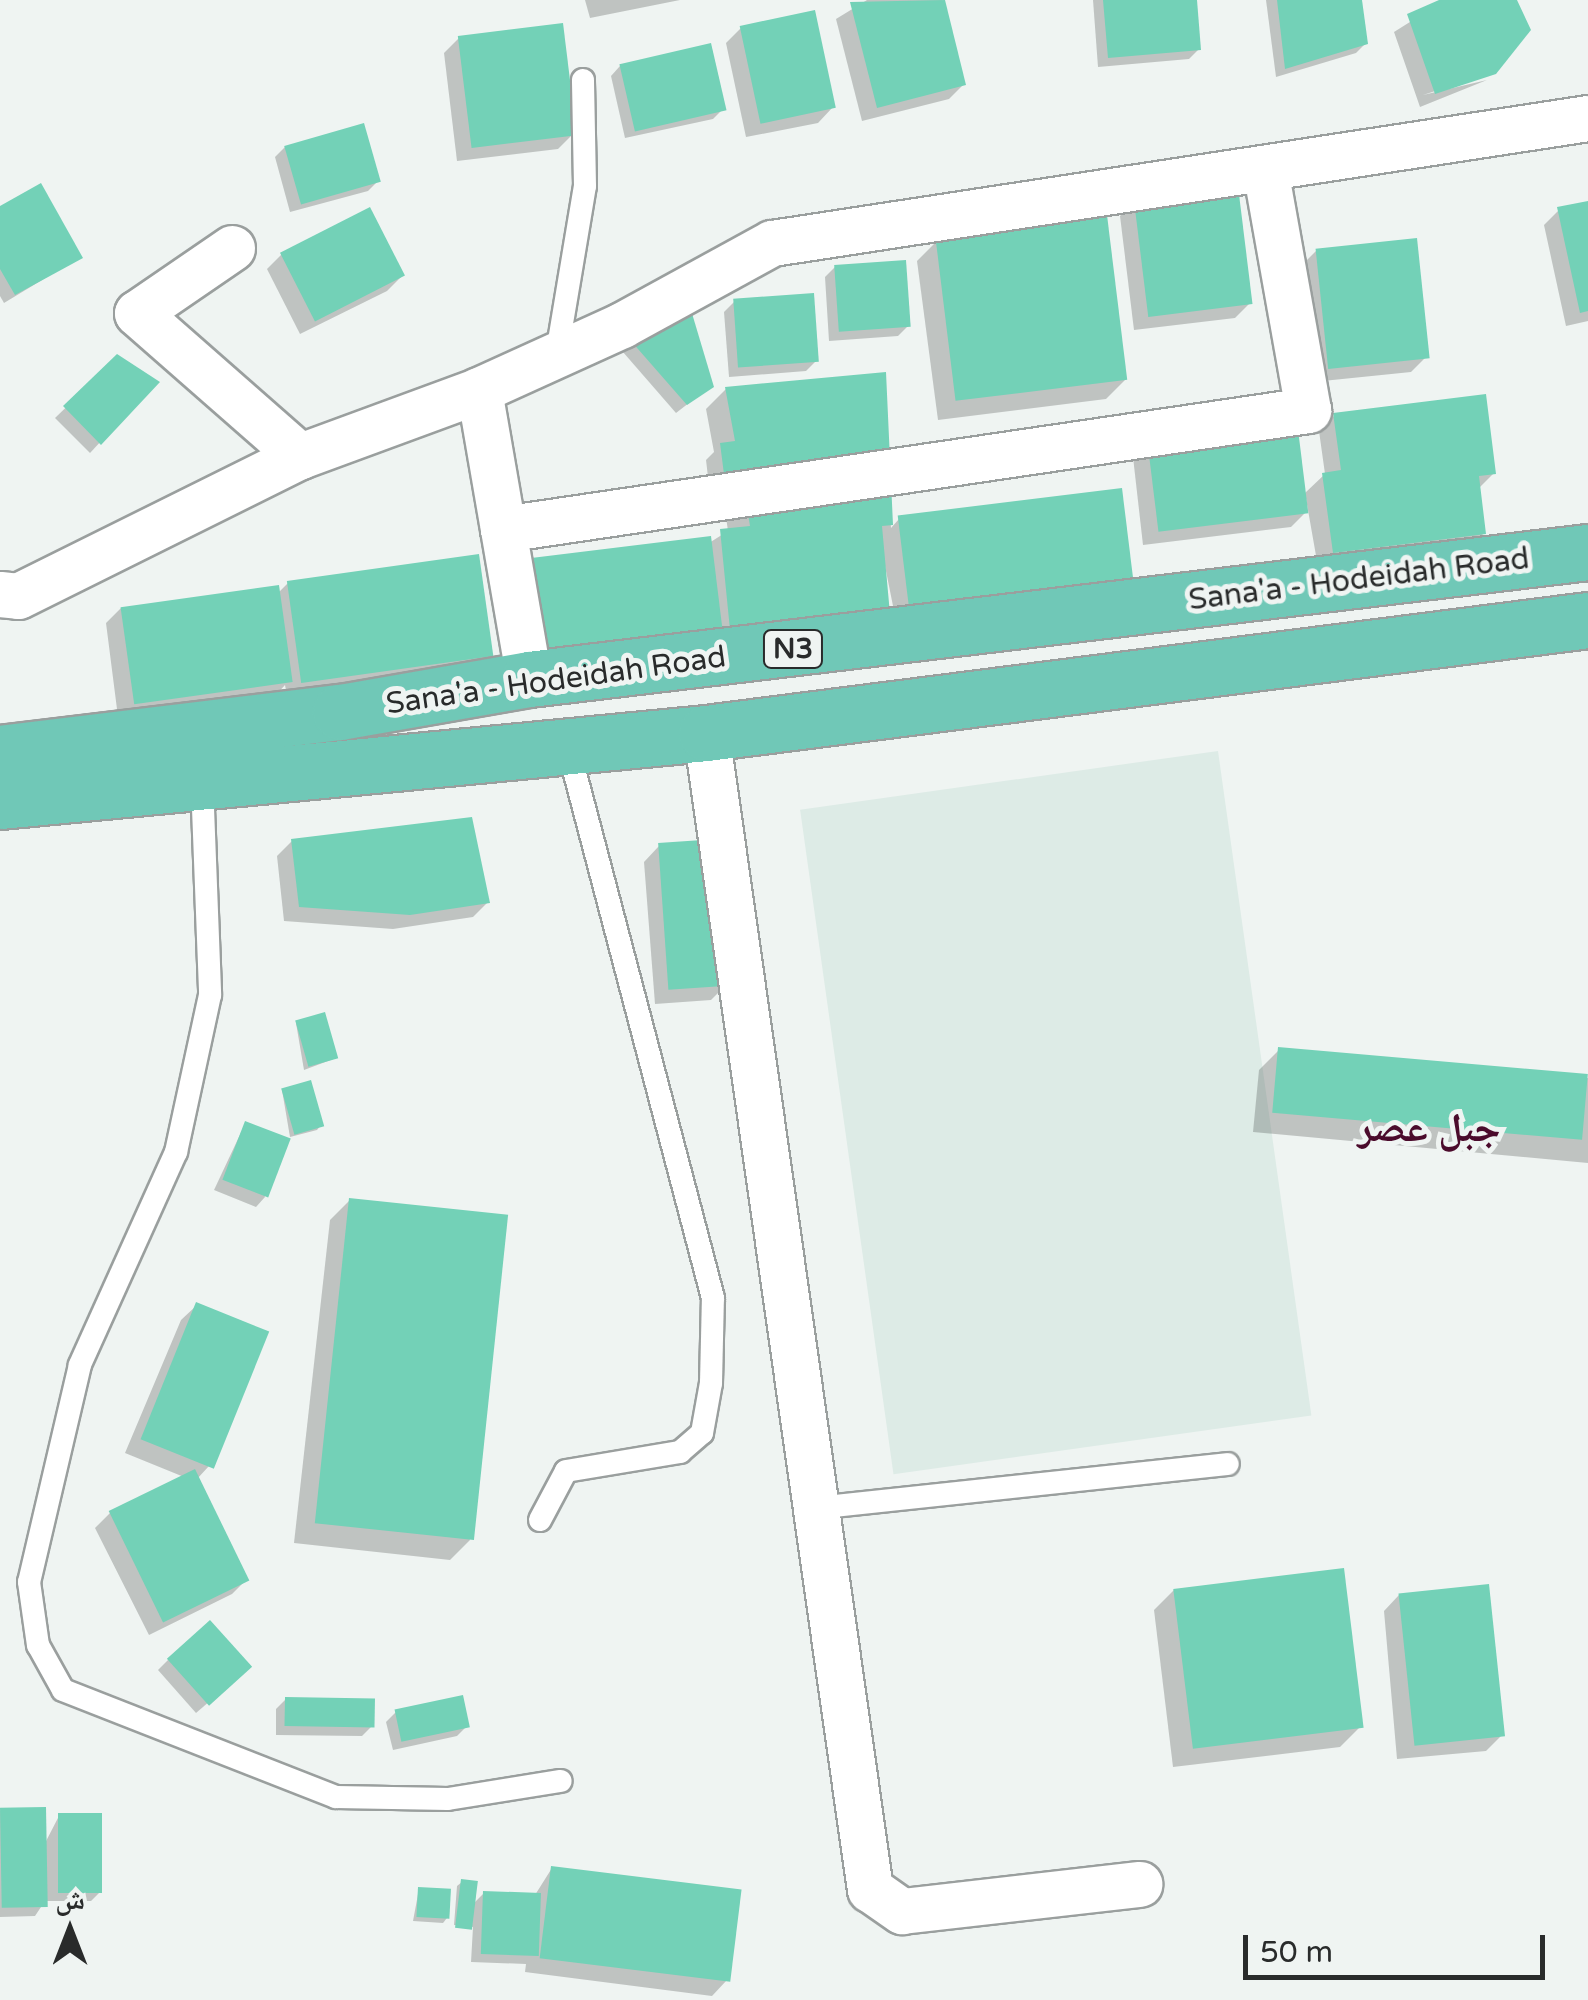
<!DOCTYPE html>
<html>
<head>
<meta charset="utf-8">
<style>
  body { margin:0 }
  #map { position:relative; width:1588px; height:2000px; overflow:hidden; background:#eff4f2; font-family:"Varela Round","Noto Naskh Arabic",sans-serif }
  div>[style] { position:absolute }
  .built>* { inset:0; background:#ddebe6; transform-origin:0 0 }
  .shadow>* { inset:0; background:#0003 }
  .building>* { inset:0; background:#73d1b7; transform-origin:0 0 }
  .roads { filter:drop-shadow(2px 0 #9a9f9e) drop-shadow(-2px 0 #9a9f9e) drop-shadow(0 2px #9a9f9e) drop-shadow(0 -2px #9a9f9e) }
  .lane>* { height:22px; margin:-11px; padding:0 11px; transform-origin:11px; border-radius:11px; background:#fff }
  .street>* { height:45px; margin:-22.5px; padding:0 22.5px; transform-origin:22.5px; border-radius:22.5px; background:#fff }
  .primary>* { height:55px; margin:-27.5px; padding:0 27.5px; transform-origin:27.5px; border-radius:27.5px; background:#70c8b7 }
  span { translate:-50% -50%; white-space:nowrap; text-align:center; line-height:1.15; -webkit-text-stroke:10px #eff4f2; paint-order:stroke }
  .shield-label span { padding:2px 8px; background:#eff4f2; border:2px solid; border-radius:8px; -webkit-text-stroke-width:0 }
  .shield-label { font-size:28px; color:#292b2b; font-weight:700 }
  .street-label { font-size:30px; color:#292b2b }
  .district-label { font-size:40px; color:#4b0b2c; font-weight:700 }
  .north { position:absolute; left:20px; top:1880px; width:100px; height:100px; -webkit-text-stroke:8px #eff4f2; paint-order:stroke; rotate:0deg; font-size:28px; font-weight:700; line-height:40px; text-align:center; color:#292b2b }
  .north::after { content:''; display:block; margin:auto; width:35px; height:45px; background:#292b2b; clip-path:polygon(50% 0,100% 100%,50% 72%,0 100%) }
  .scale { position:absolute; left:1243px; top:1935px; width:302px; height:45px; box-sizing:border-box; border:5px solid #292b2b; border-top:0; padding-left:12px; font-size:30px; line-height:35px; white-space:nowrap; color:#292b2b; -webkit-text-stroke:8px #eff4f2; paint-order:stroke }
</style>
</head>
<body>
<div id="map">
  <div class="built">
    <div style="left:1218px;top:751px;width:671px;height:422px;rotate:82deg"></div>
  </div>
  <div class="shadow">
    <div style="clip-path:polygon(585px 0,680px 0,590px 18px)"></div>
    <div style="clip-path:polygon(867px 0,942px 0,964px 84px,949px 99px,862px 121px,836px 19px)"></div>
    <div style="clip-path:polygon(1093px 0,1194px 0,1199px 49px,1189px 59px,1098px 67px)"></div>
    <div style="clip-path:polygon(1266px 0,1359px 0,1366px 43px,1356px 53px,1276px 77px)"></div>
    <div style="clip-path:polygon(1445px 0,1515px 0,1494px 72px,1423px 95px,1487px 80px,1420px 107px,1394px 32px)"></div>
    <div style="clip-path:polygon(741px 28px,833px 107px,818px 123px,746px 137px,726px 43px)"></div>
    <div style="clip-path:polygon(459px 38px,573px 134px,558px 149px,457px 161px,444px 53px)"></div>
    <div style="clip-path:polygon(620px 66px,723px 109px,713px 119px,625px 138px,611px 76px)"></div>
    <div style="clip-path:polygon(285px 147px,378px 181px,368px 191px,290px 212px,275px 157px)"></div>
    <div style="clip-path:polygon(1135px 201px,1250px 303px,1235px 318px,1134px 330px,1120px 216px)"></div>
    <div style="clip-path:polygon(1588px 204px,1588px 321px,1566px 326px,1544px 225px,1559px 210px)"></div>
    <div style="clip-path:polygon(0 209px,80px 257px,4px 303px,0 296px)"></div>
    <div style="clip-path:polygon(937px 241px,1126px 379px,1106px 399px,938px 420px,917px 261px)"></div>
    <div style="clip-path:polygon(1316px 251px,1426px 357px,1411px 372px,1313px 382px,1301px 266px)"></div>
    <div style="clip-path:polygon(282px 254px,402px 276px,387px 291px,300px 334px,267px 269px)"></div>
    <div style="clip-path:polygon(835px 267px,908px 326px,898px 336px,829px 341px,825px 277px)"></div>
    <div style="clip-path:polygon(734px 302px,816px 361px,806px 371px,729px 377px,724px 312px)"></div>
    <div style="clip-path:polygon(626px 335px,711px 386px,676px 413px,616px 344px)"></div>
    <div style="clip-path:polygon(118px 357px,156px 382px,90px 453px,55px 418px)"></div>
    <div style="clip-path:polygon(883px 374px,891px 528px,899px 519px,1116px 597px,897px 626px,881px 546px,888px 613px,531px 666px,519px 575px,535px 560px,709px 543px,728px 531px,725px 510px,712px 511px,706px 460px,714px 452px,706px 409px,726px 389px)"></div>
    <div style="clip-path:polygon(1334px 416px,1494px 473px,1478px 489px,1483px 534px,1468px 549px,1318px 567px,1305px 493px,1325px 474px,1319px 431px)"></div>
    <div style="clip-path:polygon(1148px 442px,1306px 512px,1291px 527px,1143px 545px,1133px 457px)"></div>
    <div style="clip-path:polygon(288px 583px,491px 655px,476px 671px,287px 696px,285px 685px,274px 697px,118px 717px,106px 623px,121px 608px,277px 594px)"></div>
    <div style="clip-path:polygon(292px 841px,488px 902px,473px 917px,393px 929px,284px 921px,277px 856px)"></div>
    <div style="clip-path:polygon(659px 846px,726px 985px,711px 1000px,655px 1004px,644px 862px)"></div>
    <div style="clip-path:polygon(296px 1023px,336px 1058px,304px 1070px)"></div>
    <div style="clip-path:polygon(1279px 1050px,1588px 1078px,1588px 1163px,1253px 1132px,1259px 1070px)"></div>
    <div style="clip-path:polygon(282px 1090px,321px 1125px,317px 1130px,290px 1137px)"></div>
    <div style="clip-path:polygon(245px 1124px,265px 1197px,256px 1207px,214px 1190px)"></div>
    <div style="clip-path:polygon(350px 1200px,470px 1540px,450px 1560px,294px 1543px,330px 1220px)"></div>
    <div style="clip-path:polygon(197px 1305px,209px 1466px,197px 1479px,247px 1579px,232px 1594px,149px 1635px,95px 1528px,110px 1513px,184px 1477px,125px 1453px,181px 1320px)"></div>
    <div style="clip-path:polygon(1174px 1590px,1360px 1727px,1340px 1747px,1173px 1767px,1154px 1610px)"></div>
    <div style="clip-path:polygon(1399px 1595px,1501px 1736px,1486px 1751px,1397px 1759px,1384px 1611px)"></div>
    <div style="clip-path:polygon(168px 1660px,239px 1676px,196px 1713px,158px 1670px)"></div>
    <div style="clip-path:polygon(286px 1699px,372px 1726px,362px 1736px,276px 1735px,276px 1709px)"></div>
    <div style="clip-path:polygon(396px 1712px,467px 1726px,457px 1736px,393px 1750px,386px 1722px)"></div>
    <div style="clip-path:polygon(0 1810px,44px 1845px,59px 1816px,100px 1892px,91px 1901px,45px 1901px,35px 1916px,0 1917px)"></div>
    <div style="clip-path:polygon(552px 1868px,727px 1980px,712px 1996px,525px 1972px,526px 1964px,471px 1962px,473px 1927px,454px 1925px,457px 1886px,462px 1882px,474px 1903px,484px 1893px,535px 1895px)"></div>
    <div style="clip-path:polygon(419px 1889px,447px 1918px,443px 1923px,413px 1921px)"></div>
  </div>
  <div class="building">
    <div style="clip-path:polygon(945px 0,966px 85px,877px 108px,850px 2px)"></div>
    <div style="clip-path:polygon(1103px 0,1197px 0,1201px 50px,1108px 58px)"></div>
    <div style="clip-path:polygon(1277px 0,1362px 0,1368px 44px,1285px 69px)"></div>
    <div style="clip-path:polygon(1439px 0,1517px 0,1531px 30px,1496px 74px,1435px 94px,1407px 14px)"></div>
    <div style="left:815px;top:10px;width:100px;height:77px;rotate:78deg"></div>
    <div style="left:563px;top:23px;width:113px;height:106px;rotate:83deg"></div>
    <div style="left:711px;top:43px;width:69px;height:94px;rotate:77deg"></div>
    <div style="left:364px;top:123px;width:61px;height:83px;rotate:74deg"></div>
    <div style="clip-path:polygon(41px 183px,83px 258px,15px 295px,0 269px,0 206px)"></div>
    <div style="left:1238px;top:186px;width:119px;height:105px;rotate:83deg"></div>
    <div style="clip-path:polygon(1588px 201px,1588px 311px,1580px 313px,1557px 207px)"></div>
    <div style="left:370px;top:207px;width:77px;height:101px;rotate:63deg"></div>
    <div style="left:1107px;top:215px;width:166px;height:173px;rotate:83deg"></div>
    <div style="left:1417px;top:238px;width:121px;height:102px;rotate:84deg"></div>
    <div style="left:906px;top:260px;width:67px;height:72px;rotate:86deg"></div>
    <div style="left:814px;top:293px;width:69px;height:81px;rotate:86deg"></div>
    <div style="clip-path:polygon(688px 300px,714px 387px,687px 405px,624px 333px)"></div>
    <div style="clip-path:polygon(117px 354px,160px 382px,101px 445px,63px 406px)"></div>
    <div style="clip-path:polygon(886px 372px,893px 525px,882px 526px,890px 614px,730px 630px,720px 529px,750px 526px,745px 495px,727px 498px,720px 443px,735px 441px,725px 387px)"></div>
    <div style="clip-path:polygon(1486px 394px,1496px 474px,1479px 476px,1486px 534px,1333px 553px,1322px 473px,1341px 470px,1333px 413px)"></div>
    <div style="left:1297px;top:421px;width:93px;height:151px;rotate:83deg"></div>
    <div style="left:1122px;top:488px;width:96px;height:226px;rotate:83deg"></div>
    <div style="left:711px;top:536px;width:97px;height:179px;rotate:83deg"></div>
    <div style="left:479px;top:554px;width:103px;height:194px;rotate:82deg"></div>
    <div style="left:279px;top:585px;width:98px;height:160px;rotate:82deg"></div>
    <div style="clip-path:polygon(472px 817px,490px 903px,410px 915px,299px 907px,291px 839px)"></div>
    <div style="left:717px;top:839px;width:147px;height:59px;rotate:86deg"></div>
    <div style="left:325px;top:1012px;width:48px;height:31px;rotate:74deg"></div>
    <div style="left:1278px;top:1047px;width:311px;height:66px;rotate:5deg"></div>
    <div style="left:311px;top:1080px;width:48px;height:31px;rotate:74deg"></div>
    <div style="left:245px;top:1121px;width:49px;height:63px;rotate:21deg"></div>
    <div style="left:349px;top:1198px;width:160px;height:327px;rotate:6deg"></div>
    <div style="left:196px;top:1302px;width:79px;height:148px;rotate:22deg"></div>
    <div style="left:195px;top:1469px;width:124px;height:96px;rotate:64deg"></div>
    <div style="left:1344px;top:1568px;width:161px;height:172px;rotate:83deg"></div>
    <div style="left:1489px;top:1584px;width:153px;height:91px;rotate:84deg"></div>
    <div style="left:210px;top:1620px;width:63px;height:58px;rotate:48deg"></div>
    <div style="left:463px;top:1695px;width:33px;height:70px;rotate:78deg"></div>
    <div style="left:285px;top:1697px;width:90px;height:29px;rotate:1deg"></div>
    <div style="left:46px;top:1807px;width:100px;height:46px;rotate:89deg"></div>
    <div style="left:58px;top:1813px;width:44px;height:80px"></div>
    <div style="left:551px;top:1866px;width:192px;height:93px;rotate:7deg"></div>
    <div style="left:461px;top:1879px;width:17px;height:49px;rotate:7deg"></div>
    <div style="left:418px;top:1887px;width:33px;height:30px;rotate:3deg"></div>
    <div style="left:483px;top:1891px;width:58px;height:63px;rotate:2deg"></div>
  </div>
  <div class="roads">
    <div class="lane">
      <div style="left:557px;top:353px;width:169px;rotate:-80.5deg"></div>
      <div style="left:585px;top:186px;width:106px;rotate:-91.1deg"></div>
      <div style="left:202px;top:782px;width:213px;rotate:87.8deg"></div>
      <div style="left:210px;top:995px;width:161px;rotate:102.2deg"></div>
      <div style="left:176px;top:1152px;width:234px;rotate:114.3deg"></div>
      <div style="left:80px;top:1365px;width:223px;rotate:103.2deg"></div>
      <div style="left:29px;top:1582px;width:64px;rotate:81.9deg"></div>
      <div style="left:38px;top:1645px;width:51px;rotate:60.9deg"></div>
      <div style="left:63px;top:1690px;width:293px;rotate:21.4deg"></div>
      <div style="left:336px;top:1797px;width:112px;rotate:1deg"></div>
      <div style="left:448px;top:1799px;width:114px;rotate:-9.1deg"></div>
      <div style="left:816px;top:1508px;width:414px;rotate:-6.1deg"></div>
      <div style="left:540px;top:1520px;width:55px;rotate:-62deg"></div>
      <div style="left:566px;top:1471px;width:116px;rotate:-9.5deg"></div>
      <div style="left:680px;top:1452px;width:29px;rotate:-41deg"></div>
      <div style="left:702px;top:1433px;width:51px;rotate:-79.8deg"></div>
      <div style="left:711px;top:1383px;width:85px;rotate:-88.7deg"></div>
      <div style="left:713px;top:1298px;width:570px;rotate:-104.74deg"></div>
    </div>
    <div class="street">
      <div style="left:232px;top:248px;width:115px;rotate:145.6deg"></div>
      <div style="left:137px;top:313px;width:217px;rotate:41.3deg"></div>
      <div style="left:479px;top:390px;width:293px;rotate:80.2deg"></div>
      <div style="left:503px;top:529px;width:814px;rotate:-8.41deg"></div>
      <div style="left:1308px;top:410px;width:246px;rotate:-100.1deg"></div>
      <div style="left:0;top:594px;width:18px;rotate:6deg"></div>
      <div style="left:18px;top:596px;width:315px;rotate:-26.4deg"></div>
      <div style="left:300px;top:456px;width:191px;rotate:-20.2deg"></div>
      <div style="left:479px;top:390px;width:157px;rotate:-24.4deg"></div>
      <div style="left:622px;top:325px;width:171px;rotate:-28.7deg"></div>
      <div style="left:772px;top:243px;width:826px;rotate:-8.71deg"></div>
      <div style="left:706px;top:733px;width:1168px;rotate:81.93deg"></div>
      <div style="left:870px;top:1889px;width:39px;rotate:35deg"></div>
      <div style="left:902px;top:1911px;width:239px;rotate:-6.5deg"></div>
    </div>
    <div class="primary">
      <div style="left:0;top:753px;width:342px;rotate:-6.9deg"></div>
      <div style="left:340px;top:712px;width:192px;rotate:-9.9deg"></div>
      <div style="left:529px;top:679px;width:1067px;rotate:-6.84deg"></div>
      <div style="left:0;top:801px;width:709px;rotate:-5.5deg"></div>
      <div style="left:706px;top:733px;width:889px;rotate:-7.3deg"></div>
    </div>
  </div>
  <div class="shield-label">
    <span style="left:793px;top:649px">N3</span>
  </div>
  <div class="street-label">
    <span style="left:1359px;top:580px;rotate:-7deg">Sana'a - Hodeidah Road</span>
    <span style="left:556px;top:681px;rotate:-8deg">Sana'a - Hodeidah Road</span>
  </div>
  <div class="district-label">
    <span style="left:1429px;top:1128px">جبل عصر</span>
  </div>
  <div class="north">ش</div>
  <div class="scale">50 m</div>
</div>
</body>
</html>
